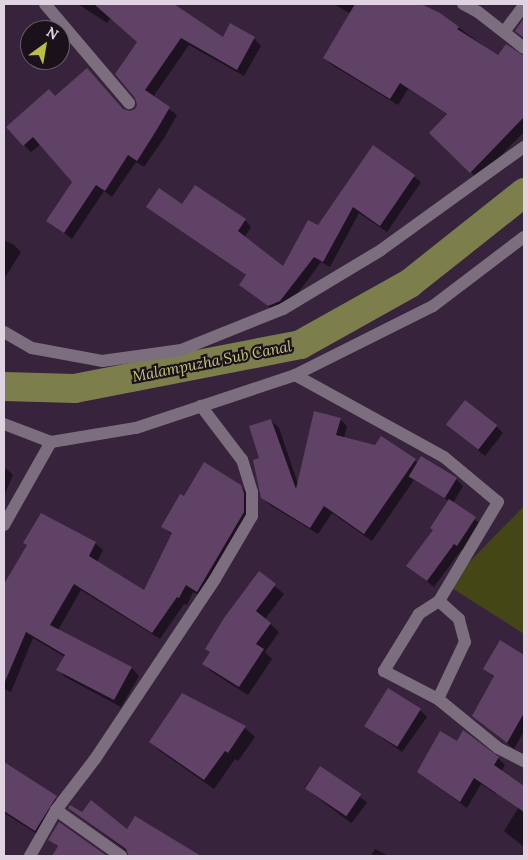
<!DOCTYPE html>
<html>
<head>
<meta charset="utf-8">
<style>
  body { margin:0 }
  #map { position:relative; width:528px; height:860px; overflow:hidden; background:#37233b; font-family:Lora,serif }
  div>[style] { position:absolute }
  .green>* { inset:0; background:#444616 }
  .shadow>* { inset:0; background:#0007; transform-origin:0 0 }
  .canal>* { height:29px; margin:-14.5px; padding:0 14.5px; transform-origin:14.5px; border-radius:14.5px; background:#7c7f4c }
  .building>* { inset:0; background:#614267; transform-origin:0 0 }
  .minor>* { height:12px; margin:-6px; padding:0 6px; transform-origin:6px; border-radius:6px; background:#7c6e7f }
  span { translate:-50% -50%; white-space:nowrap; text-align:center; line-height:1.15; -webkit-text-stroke:4.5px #1a111b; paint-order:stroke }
  .water-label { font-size:15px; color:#c5c97b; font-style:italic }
  .frame { position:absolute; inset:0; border:5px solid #e0d3e2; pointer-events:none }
  .north { position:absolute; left:20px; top:20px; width:50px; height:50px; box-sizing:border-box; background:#1a111b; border:1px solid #695f6b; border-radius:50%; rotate:32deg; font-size:14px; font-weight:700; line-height:20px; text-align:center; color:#e0d3e2 }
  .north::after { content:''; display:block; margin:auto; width:18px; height:22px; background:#bbc044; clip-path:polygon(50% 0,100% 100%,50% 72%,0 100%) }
</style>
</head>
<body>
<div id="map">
  <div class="green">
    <div style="clip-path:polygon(524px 506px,524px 634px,447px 585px)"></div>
  </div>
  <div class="shadow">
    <div style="clip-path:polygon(78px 4px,172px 4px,223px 38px,254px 38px,261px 46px,244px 76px,189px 45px,153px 97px,177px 115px,164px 138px,144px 167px,136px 162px,112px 197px,104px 191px,72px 239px,47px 220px,74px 182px,41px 144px,31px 152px,24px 145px,56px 97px,126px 112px,135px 111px,138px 106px,139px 43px,111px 18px,107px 23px)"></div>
    <div style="clip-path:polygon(334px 4px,420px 4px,458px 27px,498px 57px,524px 57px,524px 132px,478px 179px,431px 133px,448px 115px,408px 89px,398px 105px,332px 65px,324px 58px,351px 14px)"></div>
    <div style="clip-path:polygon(373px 147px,421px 182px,387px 232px,359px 213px,330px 267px,321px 262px,287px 308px,276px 312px,240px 285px,247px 276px,148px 207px,182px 205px,245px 220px,251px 227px,244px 238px,284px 268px,318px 227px)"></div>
    <div style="clip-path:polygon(4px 240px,14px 245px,21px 252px,4px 279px)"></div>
    <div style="clip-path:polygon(340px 419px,347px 426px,344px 438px,415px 460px,418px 464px,456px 479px,463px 486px,453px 503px,482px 525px,464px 552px,461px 550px,434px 587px,408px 566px,434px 531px,449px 501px,414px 480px,372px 541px,332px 513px,318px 534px,270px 505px,262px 498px,261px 459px,271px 420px,279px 428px,298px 484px)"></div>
    <div style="clip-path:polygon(447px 425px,496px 426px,503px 433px,485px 456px)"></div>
    <div style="clip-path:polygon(4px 467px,13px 475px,4px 496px)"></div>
    <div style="clip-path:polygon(240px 486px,248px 493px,251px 520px,204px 598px,193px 592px,187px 605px,184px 604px,160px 639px,81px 590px,58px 630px,132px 668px,139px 676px,121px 707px,65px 677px,58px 670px,65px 657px,33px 638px,11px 692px,4px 689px,4px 586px,28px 546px,24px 543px,95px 543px,103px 550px,97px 562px,145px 592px,173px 535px,162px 527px,184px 498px)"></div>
    <div style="clip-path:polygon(259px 573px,284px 594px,265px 619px,279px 632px,265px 652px,272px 659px,248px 695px,212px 672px,204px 664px,211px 653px,207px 649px)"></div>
    <div style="clip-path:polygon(500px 642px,524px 656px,524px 731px,514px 749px,473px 716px,495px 678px,484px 669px)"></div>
    <div style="clip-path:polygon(182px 695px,245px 728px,255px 737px,238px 761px,235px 759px,214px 789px,160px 751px,150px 742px)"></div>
    <div style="clip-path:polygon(420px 710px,427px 717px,402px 752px,365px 726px)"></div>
    <div style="clip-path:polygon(457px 743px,498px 758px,505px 765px,501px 772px,506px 777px,496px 794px,481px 784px,467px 808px,418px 772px)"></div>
    <div style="clip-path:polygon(4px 763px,63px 804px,42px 837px,4px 813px)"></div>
    <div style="left:320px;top:767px;width:59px;height:26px;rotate:37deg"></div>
    <div style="clip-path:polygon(524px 799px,524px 847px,504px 831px)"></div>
    <div style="clip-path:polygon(69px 808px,128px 831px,135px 817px,197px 856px,130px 856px,128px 852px)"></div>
    <div style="clip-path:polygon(59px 824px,105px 856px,53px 856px,59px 848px,50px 840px)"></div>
    <div style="clip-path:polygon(375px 849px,389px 856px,371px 856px)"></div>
  </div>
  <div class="canal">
    <div style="left:4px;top:386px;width:70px;rotate:1.6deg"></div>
    <div style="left:74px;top:388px;width:230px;rotate:-11deg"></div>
    <div style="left:300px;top:344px;width:125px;rotate:-29.2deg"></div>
    <div style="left:409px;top:283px;width:147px;rotate:-38.4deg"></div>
  </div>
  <div class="building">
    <div style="clip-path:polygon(94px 4px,174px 4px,223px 37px,230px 23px,255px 37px,237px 70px,181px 38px,145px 90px,170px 107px,156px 131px,137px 161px,128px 155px,105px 191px,96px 185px,64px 233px,46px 221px,72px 182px,33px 137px,23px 146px,6px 127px,49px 89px,55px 96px,87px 68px,123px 109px,130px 111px,135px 109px,137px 105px,135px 98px,115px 74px,137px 42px)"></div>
    <div style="clip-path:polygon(355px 4px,421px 4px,440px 13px,459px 27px,457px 29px,498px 55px,506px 44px,524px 56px,524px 117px,470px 173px,429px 133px,447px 114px,400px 83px,390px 99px,323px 58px)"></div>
    <div style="clip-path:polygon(524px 18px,524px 38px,515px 31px)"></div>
    <div style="clip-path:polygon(373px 145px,415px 175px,380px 226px,353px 207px,323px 262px,314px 257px,280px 301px,268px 306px,239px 285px,246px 275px,146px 207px,159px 188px,182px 204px,195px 185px,246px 219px,238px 231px,283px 266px,308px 220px,318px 225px)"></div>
    <div style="left:465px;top:400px;width:41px;height:31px;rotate:38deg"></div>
    <div style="clip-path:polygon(314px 411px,341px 418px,336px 435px,375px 445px,381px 436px,416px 459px,364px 534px,324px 506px,310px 528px,261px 498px,253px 460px,259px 458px,249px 426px,271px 419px,296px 489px)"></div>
    <div style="left:421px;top:456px;width:42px;height:24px;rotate:31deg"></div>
    <div style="clip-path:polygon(204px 462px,241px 485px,244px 493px,244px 512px,197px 592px,186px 585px,179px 598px,177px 597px,152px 633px,74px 584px,50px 625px,132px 667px,114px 700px,56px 670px,65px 655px,26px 632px,4px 684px,4px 584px,27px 545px,23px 543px,41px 513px,96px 542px,89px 556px,144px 590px,172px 533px,161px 527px,180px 494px,184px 496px)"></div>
    <div style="clip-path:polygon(449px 499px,476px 517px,457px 546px,454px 544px,427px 581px,406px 566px,433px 530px,430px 528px)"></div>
    <div style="clip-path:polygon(259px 571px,276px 584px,256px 611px,271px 623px,256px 644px,264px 649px,239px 687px,202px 664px,210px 652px,205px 649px,224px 618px)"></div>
    <div style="clip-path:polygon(500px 640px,524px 655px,524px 713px,507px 743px,472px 716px,494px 676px,483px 669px)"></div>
    <div style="left:388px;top:688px;width:39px;height:45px;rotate:32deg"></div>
    <div style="clip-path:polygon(182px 693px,246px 726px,228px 753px,225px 751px,204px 780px,149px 742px)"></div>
    <div style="clip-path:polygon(463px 730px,499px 757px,494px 765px,524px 786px,524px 812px,474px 778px,460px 802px,417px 772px,440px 731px,457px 741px)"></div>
    <div style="clip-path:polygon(4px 762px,57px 796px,35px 831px,4px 811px)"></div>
    <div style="left:320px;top:766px;width:50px;height:27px;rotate:34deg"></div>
    <div style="clip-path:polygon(91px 800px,127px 829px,135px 816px,201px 856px,129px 856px,126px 849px,68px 808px,70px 805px,82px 812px)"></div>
    <div style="clip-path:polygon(59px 822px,107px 856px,52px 856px,58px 846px,48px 840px)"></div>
  </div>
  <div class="minor">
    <div style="left:45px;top:4px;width:130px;rotate:49.7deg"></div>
    <div style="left:463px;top:4px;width:17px;rotate:28deg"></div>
    <div style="left:478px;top:12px;width:58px;rotate:38deg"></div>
    <div style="left:504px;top:32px;width:34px;rotate:-53deg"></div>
    <div style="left:4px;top:332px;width:32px;rotate:30deg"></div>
    <div style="left:32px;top:348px;width:71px;rotate:10.5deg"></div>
    <div style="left:102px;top:361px;width:80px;rotate:-7.9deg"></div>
    <div style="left:181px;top:350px;width:110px;rotate:-21.9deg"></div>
    <div style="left:283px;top:309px;width:114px;rotate:-31deg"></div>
    <div style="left:381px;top:250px;width:176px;rotate:-35.8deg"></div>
    <div style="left:295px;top:375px;width:170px;rotate:28.8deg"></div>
    <div style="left:444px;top:457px;width:70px;rotate:39.8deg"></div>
    <div style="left:498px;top:502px;width:115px;rotate:120.8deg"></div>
    <div style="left:439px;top:601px;width:24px;rotate:147deg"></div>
    <div style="left:419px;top:614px;width:67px;rotate:121.6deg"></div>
    <div style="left:384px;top:671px;width:61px;rotate:27.4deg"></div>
    <div style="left:438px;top:699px;width:77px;rotate:39.2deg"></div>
    <div style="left:498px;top:748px;width:29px;rotate:27deg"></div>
    <div style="left:4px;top:424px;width:50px;rotate:21deg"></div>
    <div style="left:51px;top:442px;width:86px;rotate:-9.4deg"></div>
    <div style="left:136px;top:428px;width:168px;rotate:-18.4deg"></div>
    <div style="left:295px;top:375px;width:154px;rotate:-26.6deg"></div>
    <div style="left:433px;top:306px;width:114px;rotate:-37.2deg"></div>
    <div style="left:4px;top:525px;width:95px;rotate:-60.5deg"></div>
    <div style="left:438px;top:699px;width:63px;rotate:-64.7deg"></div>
    <div style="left:465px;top:642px;width:24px;rotate:-105deg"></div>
    <div style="left:459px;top:619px;width:27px;rotate:-138deg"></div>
    <div style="left:56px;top:810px;width:80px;rotate:35.3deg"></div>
    <div style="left:30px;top:856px;width:53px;rotate:-60.5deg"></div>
    <div style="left:56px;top:810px;width:64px;rotate:-52.6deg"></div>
    <div style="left:95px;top:759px;width:216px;rotate:-56.3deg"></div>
    <div style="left:215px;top:579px;width:73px;rotate:-59.6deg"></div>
    <div style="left:252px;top:516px;width:24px;rotate:-90deg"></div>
    <div style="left:252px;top:492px;width:34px;rotate:-107deg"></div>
    <div style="left:242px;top:460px;width:68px;rotate:-127.2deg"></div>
  </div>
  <div class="water-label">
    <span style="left:212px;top:361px;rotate:-11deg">Malampuzha Sub Canal</span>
  </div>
  <div class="frame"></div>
  <div class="north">N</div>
</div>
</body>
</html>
